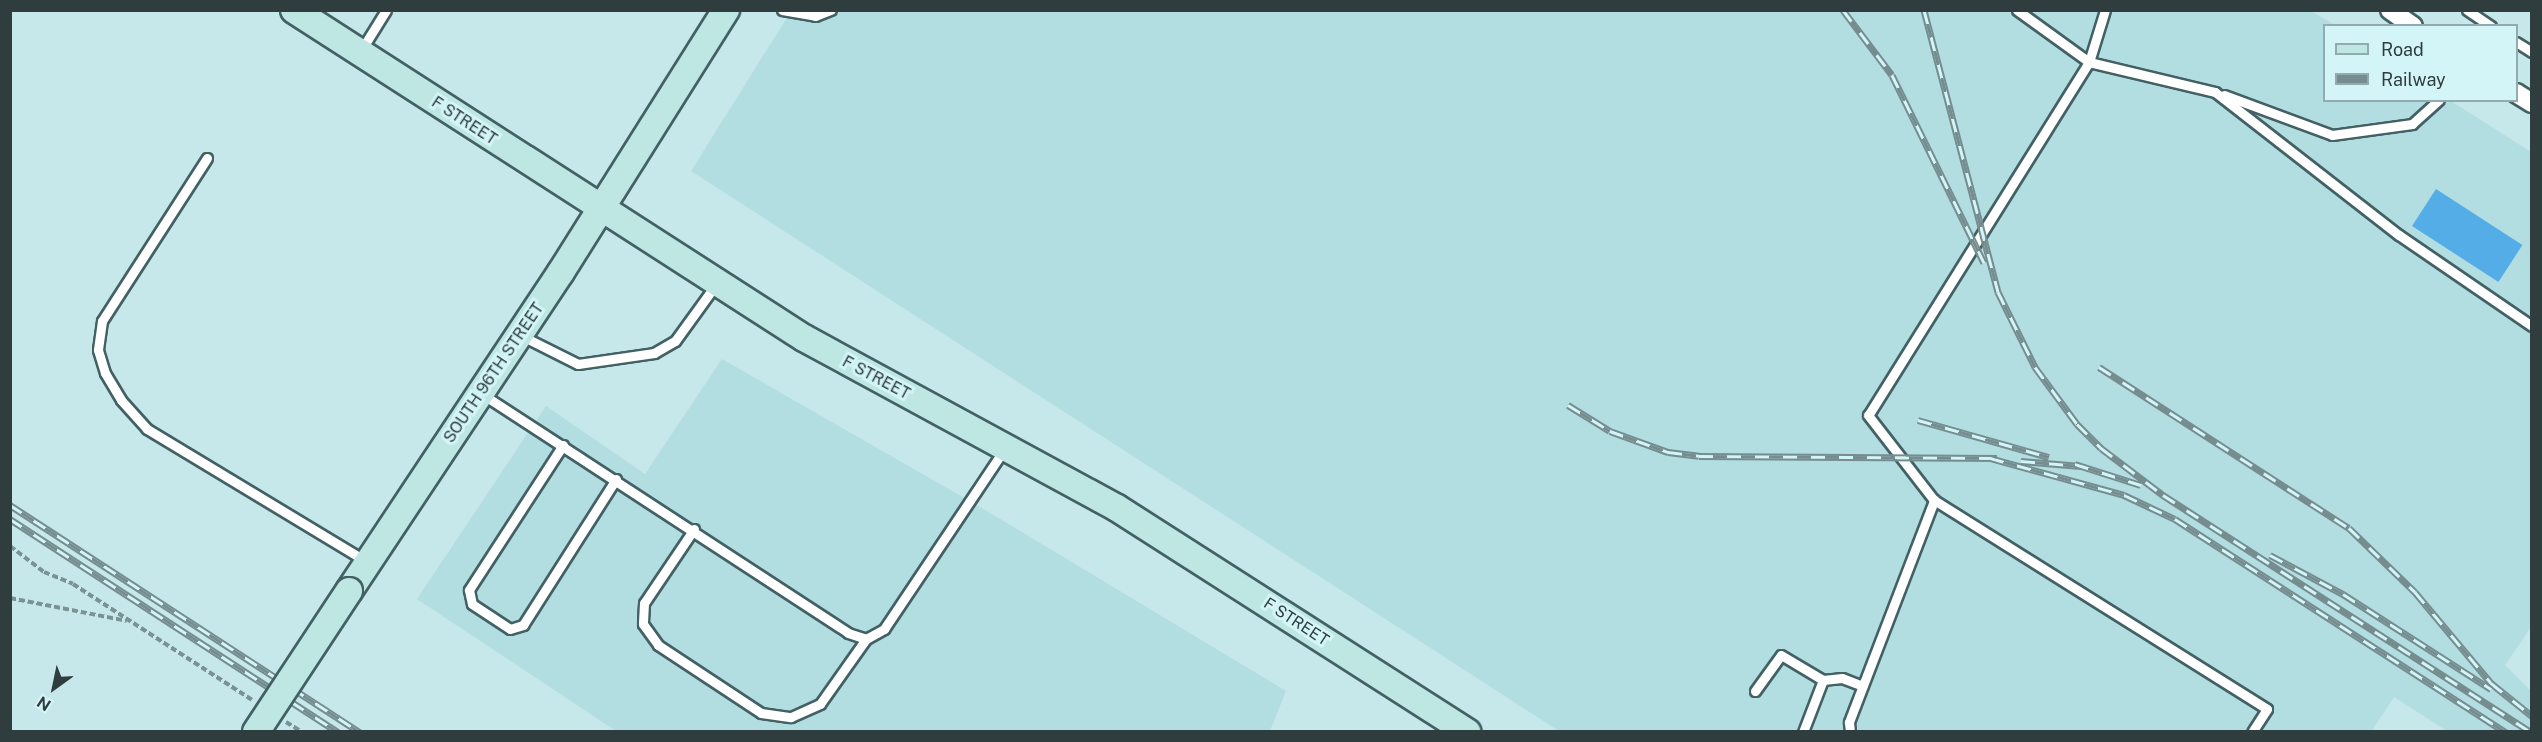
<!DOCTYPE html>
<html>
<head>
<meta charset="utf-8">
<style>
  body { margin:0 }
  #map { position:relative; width:2542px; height:742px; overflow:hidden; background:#c6e8eb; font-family:"Public Sans",sans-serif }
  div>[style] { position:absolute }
  .built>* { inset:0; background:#b2dde1 }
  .water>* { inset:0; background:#54ade7; transform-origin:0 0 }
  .path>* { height:4px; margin-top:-2px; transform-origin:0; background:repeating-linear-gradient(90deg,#7a9294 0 6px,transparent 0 9px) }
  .roads { filter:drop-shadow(2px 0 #436164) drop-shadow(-2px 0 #436164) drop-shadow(0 2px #436164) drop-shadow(0 -2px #436164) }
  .lane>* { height:9px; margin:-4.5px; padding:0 4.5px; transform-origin:4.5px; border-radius:4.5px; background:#fff }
  .street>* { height:18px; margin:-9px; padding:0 9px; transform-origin:9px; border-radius:9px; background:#fff }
  .secondary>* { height:26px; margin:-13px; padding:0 13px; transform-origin:13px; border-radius:13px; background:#bee6e2 }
  .rail>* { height:7px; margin-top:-3.5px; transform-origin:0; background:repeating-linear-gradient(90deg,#d3f5f8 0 14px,#768d90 0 28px); box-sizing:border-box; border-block:2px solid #768d90 }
  .bridges { filter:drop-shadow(2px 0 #436164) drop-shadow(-2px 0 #436164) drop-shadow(0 2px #436164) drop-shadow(0 -2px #436164) }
  .secondary-bridge>* { height:26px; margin:-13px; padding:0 13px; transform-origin:13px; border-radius:13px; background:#bee6e2 }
  span { translate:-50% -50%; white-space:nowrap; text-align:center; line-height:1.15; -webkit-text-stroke:6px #d3f5f8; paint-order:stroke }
  .street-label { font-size:16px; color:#303d3f }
  .frame { position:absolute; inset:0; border:12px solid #303d3f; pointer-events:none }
  .legend { position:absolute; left:2323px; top:24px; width:195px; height:78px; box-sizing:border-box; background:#d3f5f8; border:2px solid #92abae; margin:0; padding:8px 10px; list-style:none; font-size:18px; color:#303d3f }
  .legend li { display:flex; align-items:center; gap:12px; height:30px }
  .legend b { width:30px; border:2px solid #92abae }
  .north { position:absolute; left:24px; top:658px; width:60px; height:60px; -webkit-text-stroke:4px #d3f5f8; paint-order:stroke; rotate:213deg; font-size:16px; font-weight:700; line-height:24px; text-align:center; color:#303d3f }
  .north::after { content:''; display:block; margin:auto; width:21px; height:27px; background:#303d3f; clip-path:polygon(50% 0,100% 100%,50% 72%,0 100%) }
</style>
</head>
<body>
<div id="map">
  <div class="built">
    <div style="clip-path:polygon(791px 11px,2311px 11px,2335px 25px,2324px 26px,2324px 100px,2451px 101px,2531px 152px,2531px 627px,2505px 665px,2531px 691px,2531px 731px,2447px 731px,2394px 697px,2371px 732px,1559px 731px,691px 171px)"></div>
    <div style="clip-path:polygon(722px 359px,987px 511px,1286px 691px,1270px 731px,616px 731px,417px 599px,546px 406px,645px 474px)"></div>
  </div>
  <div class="water">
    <div style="left:2436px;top:189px;width:103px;height:44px;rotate:33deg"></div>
  </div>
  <div class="path">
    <div style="left:10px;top:546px;width:43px;rotate:37.4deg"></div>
    <div style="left:44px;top:572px;width:31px;rotate:22deg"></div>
    <div style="left:73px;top:584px;width:213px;rotate:32.9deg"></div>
    <div style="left:10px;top:598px;width:119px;rotate:11.1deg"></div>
    <div style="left:286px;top:722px;width:19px;rotate:32deg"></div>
  </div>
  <div class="roads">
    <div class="lane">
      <div style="left:782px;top:10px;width:34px;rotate:10deg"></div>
      <div style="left:815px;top:16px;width:17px;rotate:-21deg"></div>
      <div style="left:2017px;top:10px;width:89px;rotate:35.8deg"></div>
      <div style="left:2089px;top:62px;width:130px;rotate:13.4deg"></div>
      <div style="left:2215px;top:92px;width:233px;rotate:37.9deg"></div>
      <div style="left:2399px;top:235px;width:161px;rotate:34.4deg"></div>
      <div style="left:2105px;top:10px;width:54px;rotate:107.1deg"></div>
      <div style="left:2089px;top:62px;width:416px;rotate:122deg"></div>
      <div style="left:1868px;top:415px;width:108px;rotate:52.2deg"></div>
      <div style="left:1934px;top:500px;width:393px;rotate:32.1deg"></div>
      <div style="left:2267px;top:709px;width:27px;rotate:123deg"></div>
      <div style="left:2467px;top:10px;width:29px;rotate:34deg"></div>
      <div style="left:2516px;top:42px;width:19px;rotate:32deg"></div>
      <div style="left:360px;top:52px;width:49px;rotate:-58.2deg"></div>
      <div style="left:2224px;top:95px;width:115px;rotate:20.3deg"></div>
      <div style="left:2332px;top:135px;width:81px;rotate:-7.8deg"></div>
      <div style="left:2412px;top:124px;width:36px;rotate:-42deg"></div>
      <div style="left:207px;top:158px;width:194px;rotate:122.8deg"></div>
      <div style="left:102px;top:321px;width:29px;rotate:98deg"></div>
      <div style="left:98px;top:350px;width:24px;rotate:73deg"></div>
      <div style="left:105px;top:373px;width:31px;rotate:59deg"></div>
      <div style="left:121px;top:400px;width:39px;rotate:48deg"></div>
      <div style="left:147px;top:429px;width:256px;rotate:31.1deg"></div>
      <div style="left:520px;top:335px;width:65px;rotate:26.6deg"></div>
      <div style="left:578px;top:364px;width:77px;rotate:-8.2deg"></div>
      <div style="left:654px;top:353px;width:24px;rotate:-30deg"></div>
      <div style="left:675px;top:341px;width:72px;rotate:-54.1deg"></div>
      <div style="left:482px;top:394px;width:437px;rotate:33.1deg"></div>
      <div style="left:848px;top:633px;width:19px;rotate:18deg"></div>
      <div style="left:866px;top:639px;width:21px;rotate:-29deg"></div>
      <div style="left:884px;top:629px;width:218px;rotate:-56.2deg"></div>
      <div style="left:563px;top:445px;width:173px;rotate:123deg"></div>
      <div style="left:469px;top:590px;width:14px;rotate:78deg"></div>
      <div style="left:472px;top:604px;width:45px;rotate:33.3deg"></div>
      <div style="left:510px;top:629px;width:14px;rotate:-17deg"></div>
      <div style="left:523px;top:625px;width:173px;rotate:-57.5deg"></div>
      <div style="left:694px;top:529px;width:89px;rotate:124deg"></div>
      <div style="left:644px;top:603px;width:21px;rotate:93deg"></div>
      <div style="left:643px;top:624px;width:26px;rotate:54deg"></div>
      <div style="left:658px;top:645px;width:123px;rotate:33.4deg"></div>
      <div style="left:761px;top:713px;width:30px;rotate:8deg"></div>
      <div style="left:791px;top:717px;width:32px;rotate:-24deg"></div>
      <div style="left:820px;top:704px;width:80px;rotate:-54.7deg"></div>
      <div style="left:1755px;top:691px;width:44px;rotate:-54.2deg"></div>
      <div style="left:1781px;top:655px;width:49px;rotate:30.8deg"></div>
      <div style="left:1823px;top:680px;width:19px;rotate:-6deg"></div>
      <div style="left:1842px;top:678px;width:22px;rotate:21deg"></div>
      <div style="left:1803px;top:732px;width:56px;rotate:-69deg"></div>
      <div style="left:1850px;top:732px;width:10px;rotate:-96deg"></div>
      <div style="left:1849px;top:722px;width:238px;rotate:-69deg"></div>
    </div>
    <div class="street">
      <div style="left:2390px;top:10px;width:28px;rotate:35deg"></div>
      <div style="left:2516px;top:93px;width:19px;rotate:32deg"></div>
    </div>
    <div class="secondary">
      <div style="left:294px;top:10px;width:606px;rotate:32.75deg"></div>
      <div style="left:804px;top:338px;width:356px;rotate:28.5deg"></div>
      <div style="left:1117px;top:508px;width:416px;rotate:32.6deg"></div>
      <div style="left:349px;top:591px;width:383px;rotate:-56.4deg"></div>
      <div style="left:561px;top:272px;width:310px;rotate:-57.8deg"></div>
    </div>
  </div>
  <div class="rail">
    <div style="left:1843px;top:10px;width:81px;rotate:53deg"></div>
    <div style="left:1892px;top:75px;width:209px;rotate:63.9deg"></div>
    <div style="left:1924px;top:10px;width:292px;rotate:75.3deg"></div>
    <div style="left:1998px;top:292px;width:84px;rotate:63.7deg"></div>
    <div style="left:2035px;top:367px;width:71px;rotate:53.6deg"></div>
    <div style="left:2077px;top:424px;width:34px;rotate:45deg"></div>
    <div style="left:2101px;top:448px;width:78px;rotate:37.2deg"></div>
    <div style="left:2163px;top:495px;width:438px;rotate:32.8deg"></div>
    <div style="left:2099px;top:367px;width:297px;rotate:32.8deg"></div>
    <div style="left:2349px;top:528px;width:92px;rotate:44.1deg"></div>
    <div style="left:2415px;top:592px;width:119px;rotate:50.1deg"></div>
    <div style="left:2491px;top:683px;width:53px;rotate:38.8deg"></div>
    <div style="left:1568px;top:405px;width:49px;rotate:31.8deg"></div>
    <div style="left:1610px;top:431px;width:62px;rotate:19.9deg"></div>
    <div style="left:1668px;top:452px;width:31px;rotate:7deg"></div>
    <div style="left:1699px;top:456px;width:298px;rotate:0.4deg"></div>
    <div style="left:1918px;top:420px;width:136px;rotate:15.8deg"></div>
    <div style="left:1990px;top:458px;width:139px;rotate:15.4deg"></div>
    <div style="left:2124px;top:495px;width:56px;rotate:25.2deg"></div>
    <div style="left:2175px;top:519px;width:394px;rotate:32.8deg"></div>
    <div style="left:2021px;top:461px;width:60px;rotate:4.8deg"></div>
    <div style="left:2075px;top:464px;width:69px;rotate:17.7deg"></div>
    <div style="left:10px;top:505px;width:417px;rotate:33deg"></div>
    <div style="left:10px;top:519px;width:391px;rotate:33deg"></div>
    <div style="left:2270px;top:555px;width:83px;rotate:28.1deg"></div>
    <div style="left:2343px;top:594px;width:176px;rotate:32.7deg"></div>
  </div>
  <div class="bridges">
    <div class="secondary-bridge">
      <div style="left:256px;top:732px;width:169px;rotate:-56.6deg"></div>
    </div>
  </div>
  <div class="street-label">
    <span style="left:464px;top:121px;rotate:33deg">F STREET</span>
    <span style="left:494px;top:373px;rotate:-56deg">SOUTH 96TH STREET</span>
    <span style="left:876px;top:378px;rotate:28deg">F STREET</span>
    <span style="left:1296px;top:622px;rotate:33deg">F STREET</span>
  </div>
  <div class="frame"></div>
  <ul class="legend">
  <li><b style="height:8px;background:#bee6e2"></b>Road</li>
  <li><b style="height:8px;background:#768d90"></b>Railway</li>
  </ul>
  <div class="north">N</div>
</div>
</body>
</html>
